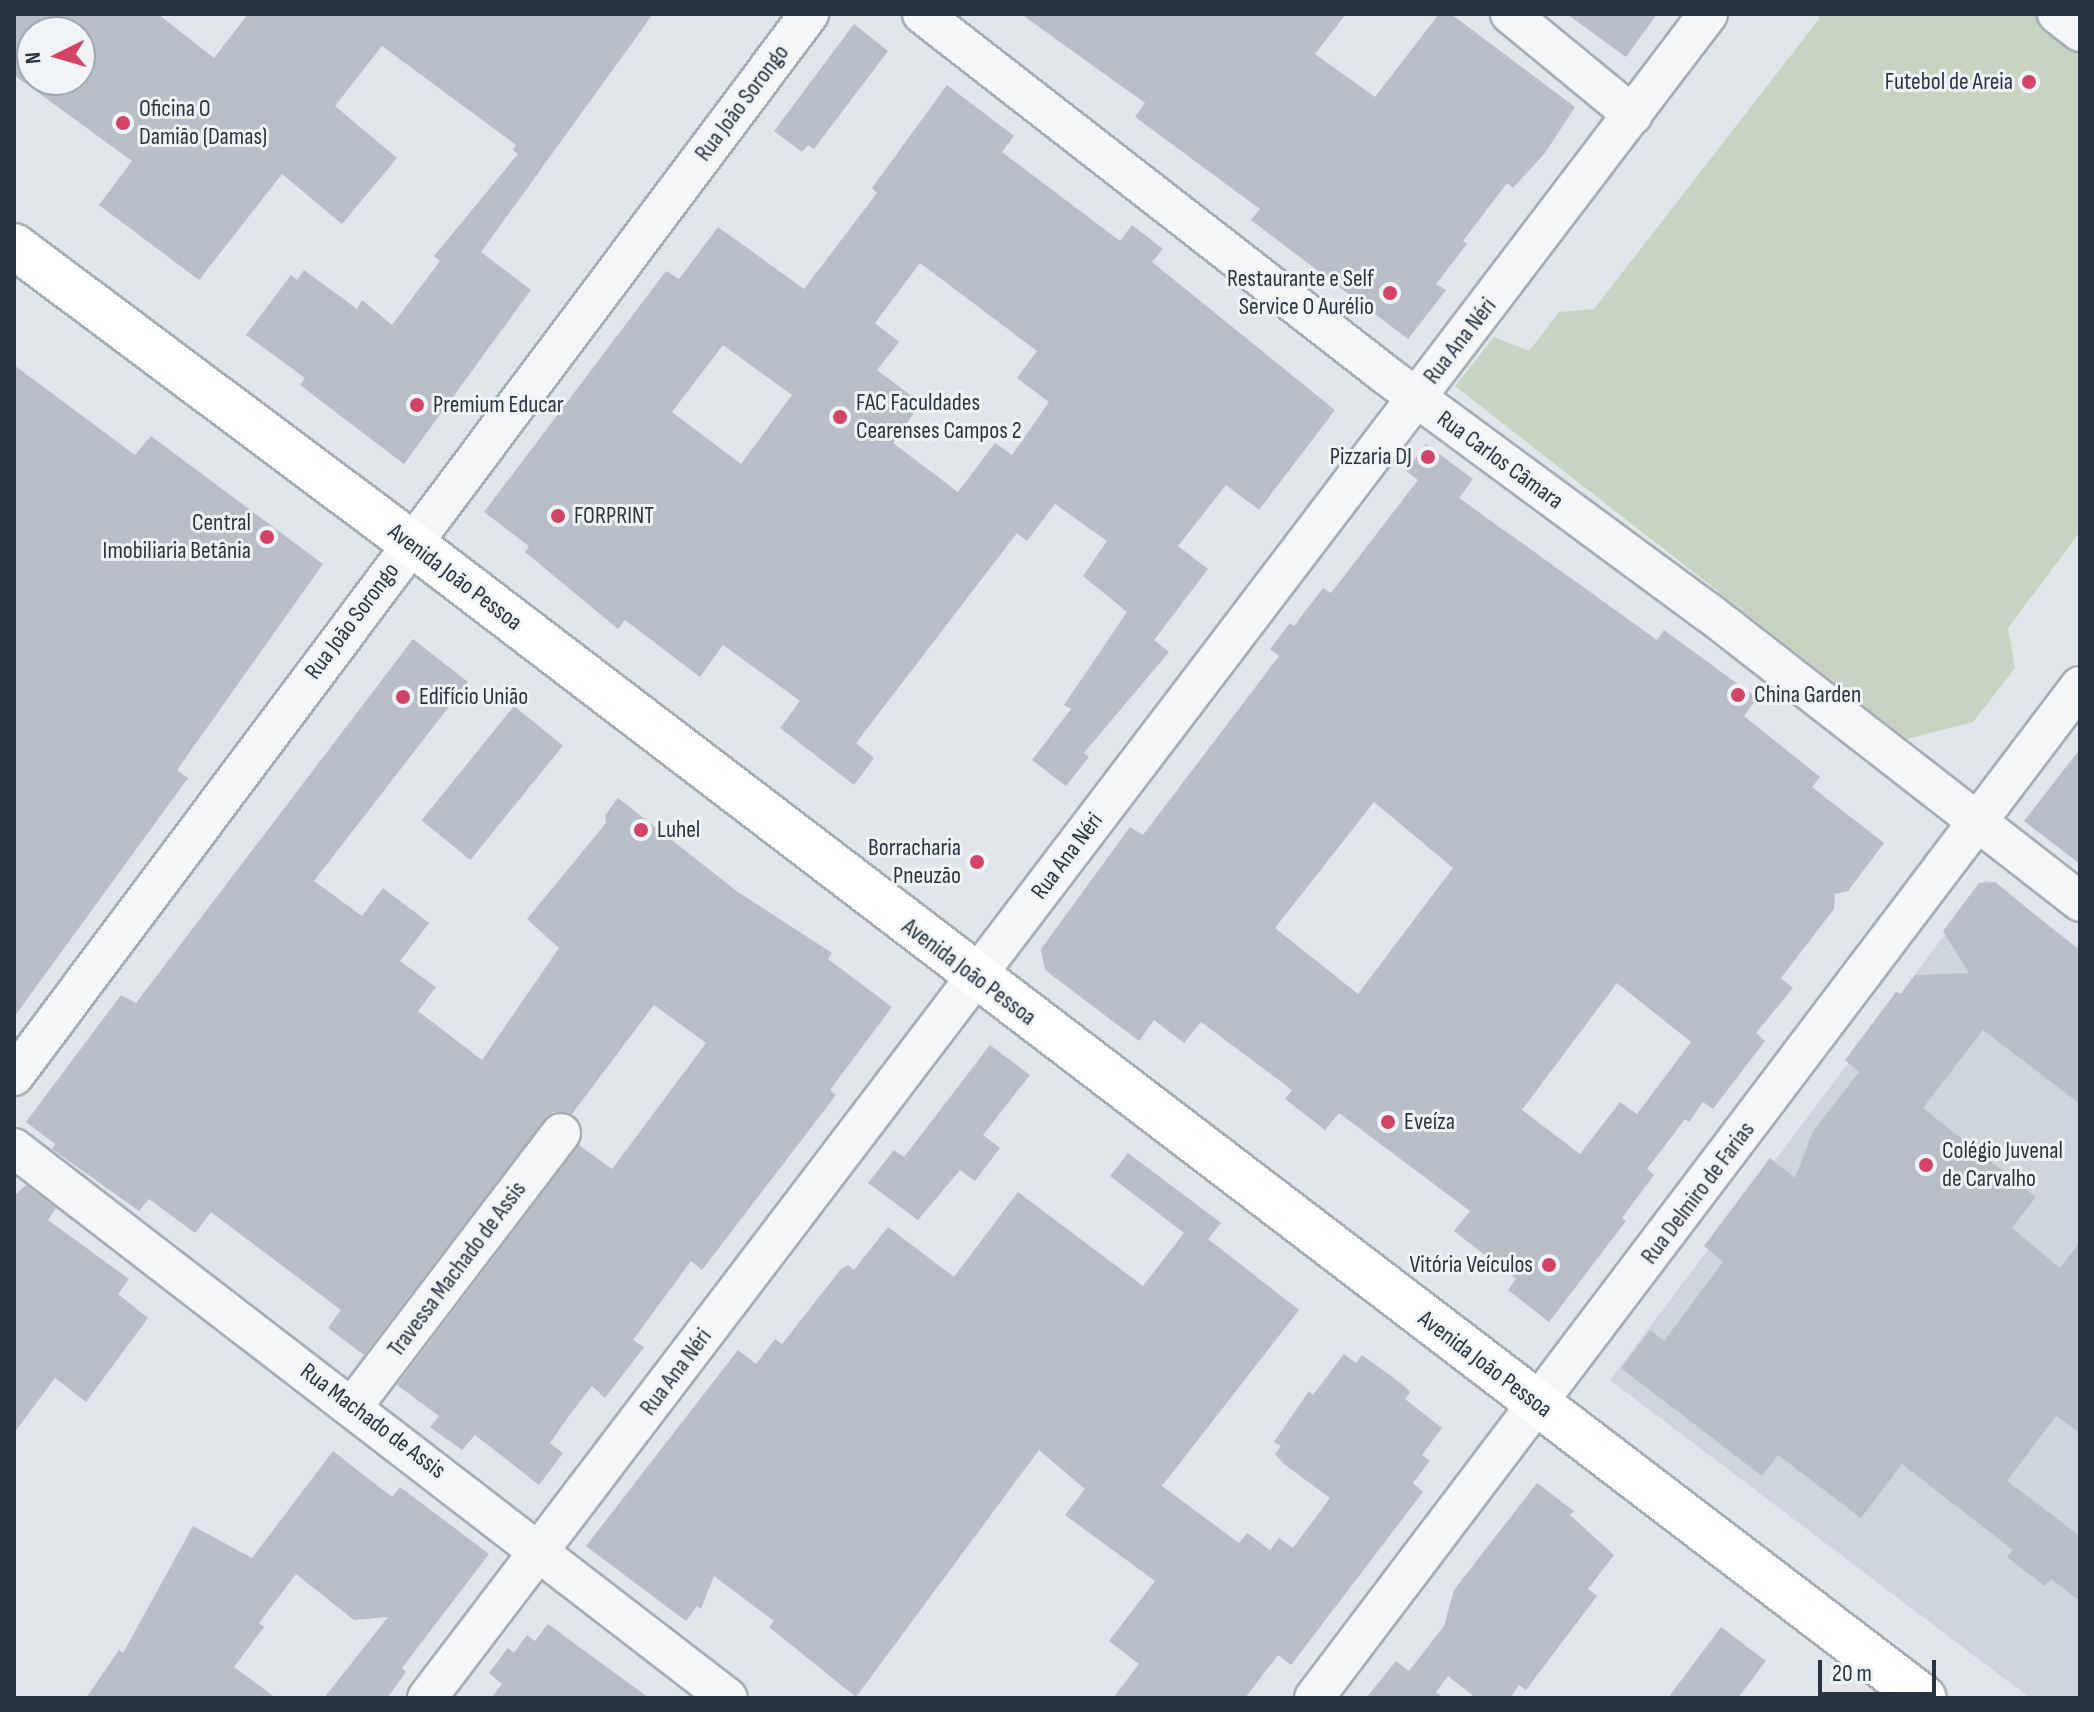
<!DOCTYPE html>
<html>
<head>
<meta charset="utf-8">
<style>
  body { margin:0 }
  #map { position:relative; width:2094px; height:1712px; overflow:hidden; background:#e1e6ea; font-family:"Sofia Sans Condensed",sans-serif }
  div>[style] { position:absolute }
  .built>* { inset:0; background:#cfd5dc }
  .green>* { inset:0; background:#c8d4c2 }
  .building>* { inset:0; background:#b8bfc8; transform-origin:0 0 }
  .roads { filter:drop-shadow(2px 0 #a6adb5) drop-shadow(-2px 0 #a6adb5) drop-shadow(0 2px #a6adb5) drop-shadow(0 -2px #a6adb5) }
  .minor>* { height:38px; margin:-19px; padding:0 19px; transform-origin:19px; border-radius:19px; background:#f4f6f8 }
  .major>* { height:44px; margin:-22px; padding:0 22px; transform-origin:22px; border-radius:22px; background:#fff }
  .dots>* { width:22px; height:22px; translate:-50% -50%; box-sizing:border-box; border:4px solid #f1f4f7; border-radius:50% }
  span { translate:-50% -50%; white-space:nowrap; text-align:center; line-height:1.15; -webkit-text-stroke:6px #f1f4f7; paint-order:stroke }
  .poi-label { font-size:24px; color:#293443 }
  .right { translate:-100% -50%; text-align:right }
  .left { translate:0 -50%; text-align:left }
  .street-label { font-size:24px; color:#293443 }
  .frame { position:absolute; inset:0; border:16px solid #293443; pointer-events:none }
  .north { position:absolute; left:16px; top:16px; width:80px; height:80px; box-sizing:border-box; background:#f1f4f7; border:2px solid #a1a7af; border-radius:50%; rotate:265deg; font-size:22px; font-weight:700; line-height:32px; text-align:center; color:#293443 }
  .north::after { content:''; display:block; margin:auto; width:28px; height:36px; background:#d24365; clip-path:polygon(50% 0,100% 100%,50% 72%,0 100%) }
  .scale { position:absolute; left:1818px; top:1660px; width:118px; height:36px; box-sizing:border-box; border:4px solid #293443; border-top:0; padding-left:10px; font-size:24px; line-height:28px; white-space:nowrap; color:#293443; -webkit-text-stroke:6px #f1f4f7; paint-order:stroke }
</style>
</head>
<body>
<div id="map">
  <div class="built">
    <div style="clip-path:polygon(1986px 880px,2080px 949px,2080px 1698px,2030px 1698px,1610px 1380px)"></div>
  </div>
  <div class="green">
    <div style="clip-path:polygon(1817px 14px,2046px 14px,2080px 41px,2080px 532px,2008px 628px,2015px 668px,1973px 722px,1907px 739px,1455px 386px,1494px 337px,1529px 351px,1559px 312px,1594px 309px,1819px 19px)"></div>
  </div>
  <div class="building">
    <div style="clip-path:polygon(evenodd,14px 14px,158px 14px,214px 58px,248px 14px,653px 14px,481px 252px,531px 290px,404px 464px,300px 385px,305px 378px,246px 335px,291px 275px,297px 280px,304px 270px,357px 309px,362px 300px,392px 325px,440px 261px,434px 256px,518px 154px,513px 150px,516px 145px,382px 46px,335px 106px,397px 158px,342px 224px,282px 174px,199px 280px,99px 205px,132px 161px,14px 75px,14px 14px,32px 32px,80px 32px,80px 80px,32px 80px,32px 32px)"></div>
    <div style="clip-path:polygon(1021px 14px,1346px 14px,1315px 54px,1375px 97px,1439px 14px,1451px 14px,1575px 107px,1545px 153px,1513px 188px,1507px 183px,1463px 241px,1467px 244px,1436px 284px,1446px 290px,1408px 339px,1251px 220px,1260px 209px,1135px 117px,1145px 103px)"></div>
    <div style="clip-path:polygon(1567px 14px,1657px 14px,1626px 57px)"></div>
    <div style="clip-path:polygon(854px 24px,888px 51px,814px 149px,808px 145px,802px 152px,774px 131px)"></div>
    <div style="clip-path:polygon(evenodd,947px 85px,1014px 136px,1002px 152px,1120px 241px,1132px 225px,1163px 249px,1152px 262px,1335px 410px,1259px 510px,1226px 485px,1178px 546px,1208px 569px,1154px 640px,1169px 652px,1084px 753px,1089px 757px,1066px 786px,1032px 760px,1071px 709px,1064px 705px,1127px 612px,1083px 576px,1107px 541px,1055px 504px,1027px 541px,1017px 533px,856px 743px,874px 758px,854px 785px,780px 728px,800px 701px,723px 645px,700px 677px,625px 620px,618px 629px,525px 552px,529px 546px,484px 512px,666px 271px,679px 279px,718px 227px,804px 289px,877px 193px,872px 188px,947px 85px,920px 263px,1037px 351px,1017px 378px,1049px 402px,1012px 455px,995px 443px,958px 492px,893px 443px,921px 403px,877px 370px,899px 342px,875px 323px,920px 263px,947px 85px,723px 345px,792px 395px,741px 464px,672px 412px,723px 345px)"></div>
    <div style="clip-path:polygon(14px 365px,135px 455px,151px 436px,323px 564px,177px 770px,188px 778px,14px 1017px)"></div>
    <div style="clip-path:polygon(evenodd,1426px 444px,1473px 479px,1459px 498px,1657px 640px,1664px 630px,1757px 698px,1744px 716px,1820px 777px,1812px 787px,1884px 843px,1848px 891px,1835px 894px,1834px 909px,1781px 978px,1793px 988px,1756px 1033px,1765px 1041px,1713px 1109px,1703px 1102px,1689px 1122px,1685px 1119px,1647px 1169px,1654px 1175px,1622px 1218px,1626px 1221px,1549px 1322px,1508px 1290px,1516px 1279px,1454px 1231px,1470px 1211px,1339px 1113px,1325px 1130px,1285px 1099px,1292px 1090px,1201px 1022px,1184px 1043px,1154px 1020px,1139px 1041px,1045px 970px,1041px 949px,1130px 827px,1143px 835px,1279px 656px,1270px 649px,1290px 623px,1294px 626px,1323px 588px,1331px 593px,1418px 480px,1406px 471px,1426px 444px,1374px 802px,1453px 868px,1358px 994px,1275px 928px,1374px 802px,1426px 444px,1617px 983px,1691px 1042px,1637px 1114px,1620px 1102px,1580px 1154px,1522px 1110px,1617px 983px)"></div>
    <div style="clip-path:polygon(413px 639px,468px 682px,314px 881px,362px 916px,383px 888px,429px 923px,400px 961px,436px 987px,418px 1011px,482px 1060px,559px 948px,527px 919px,606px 823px,605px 815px,618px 798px,738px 892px,832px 953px,828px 959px,892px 1007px,830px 1090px,836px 1095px,702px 1270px,691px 1261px,633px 1340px,644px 1347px,605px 1398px,592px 1386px,571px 1413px,550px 1443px,563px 1453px,539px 1485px,475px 1435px,462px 1450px,430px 1427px,439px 1416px,397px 1385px,579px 1145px,612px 1169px,706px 1043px,654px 1005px,572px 1114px,553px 1112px,544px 1120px,364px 1355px,328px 1328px,341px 1310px,211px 1212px,195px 1233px,149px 1199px,139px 1211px,52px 1149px,55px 1144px,26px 1122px,121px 995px,136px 1003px)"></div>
    <div style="left:514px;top:706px;width:63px;height:147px;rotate:39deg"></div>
    <div style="clip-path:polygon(2080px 749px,2080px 864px,2024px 821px)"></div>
    <div style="clip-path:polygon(1995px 882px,2080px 951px,2080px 1104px,1983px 1030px,1923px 1108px,2036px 1197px,2012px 1228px,2060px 1268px,2080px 1242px,2080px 1433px,2056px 1416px,2007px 1481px,2080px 1536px,2080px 1601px,2051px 1579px,2045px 1586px,2025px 1571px,2007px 1557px,2013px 1550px,1902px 1464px,1861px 1518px,1778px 1455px,1762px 1476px,1621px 1368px,1650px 1330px,1664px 1341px,1723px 1262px,1704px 1246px,1770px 1158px,1795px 1178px,1813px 1131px,1859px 1072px,1845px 1060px,1896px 992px,1901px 994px,1915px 975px,1969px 973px,1943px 931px,1979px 883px)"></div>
    <div style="clip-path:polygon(990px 1045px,1030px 1075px,983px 1135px,1000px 1148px,975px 1181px,960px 1170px,918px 1220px,868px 1183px,894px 1150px,904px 1157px)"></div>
    <div style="clip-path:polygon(1128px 1153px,1221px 1223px,1208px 1239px,1299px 1310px,1162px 1486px,1239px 1543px,1247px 1533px,1270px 1550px,1279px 1538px,1293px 1548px,1330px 1498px,1284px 1464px,1275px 1454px,1281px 1446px,1274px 1442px,1309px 1391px,1313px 1395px,1344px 1354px,1356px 1363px,1362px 1355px,1402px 1384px,1410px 1392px,1405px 1399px,1442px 1428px,1422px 1455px,1430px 1461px,1413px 1483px,1423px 1492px,1291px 1665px,1278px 1655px,1245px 1698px,1113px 1698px,1139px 1664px,1109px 1641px,1155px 1581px,1065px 1515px,1085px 1489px,1039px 1450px,856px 1697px,769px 1627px,774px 1621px,714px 1576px,701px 1609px,697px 1606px,686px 1621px,586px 1546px,738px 1350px,756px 1364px,775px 1339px,782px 1344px,841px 1269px,848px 1265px,854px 1270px,888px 1227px,954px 1277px,1018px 1192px,1143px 1286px,1184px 1233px,1110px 1176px)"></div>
    <div style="clip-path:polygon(26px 1185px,56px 1208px,48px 1220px,129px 1279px,118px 1294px,148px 1318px,86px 1402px,55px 1378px,14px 1433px,14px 1196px)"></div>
    <div style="clip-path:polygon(333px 1451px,392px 1497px,400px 1487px,489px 1554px,402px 1668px,406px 1672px,387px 1698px,324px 1698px,388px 1617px,354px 1620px,296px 1574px,259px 1623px,264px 1627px,234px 1667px,276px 1698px,86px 1698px,119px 1650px,123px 1653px,193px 1526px,252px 1558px)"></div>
    <div style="clip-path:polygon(1537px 1483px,1574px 1511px,1570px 1515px,1614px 1555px,1588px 1589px,1597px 1596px,1526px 1690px,1519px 1685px,1510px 1698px,1476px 1698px,1448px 1676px,1436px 1692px,1443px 1698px,1366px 1698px,1396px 1661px,1409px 1671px,1444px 1626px,1454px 1590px)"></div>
    <div style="clip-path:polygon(548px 1624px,649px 1698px,491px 1698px,502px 1684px,489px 1673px,508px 1648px,514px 1653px,527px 1635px,535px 1641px)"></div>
    <div style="clip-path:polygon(1721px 1627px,1766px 1661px,1738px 1698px,1668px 1698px)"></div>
  </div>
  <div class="roads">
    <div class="minor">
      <div style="left:922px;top:14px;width:588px;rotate:37.88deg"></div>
      <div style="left:1386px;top:375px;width:400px;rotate:36.4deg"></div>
      <div style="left:1708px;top:612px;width:472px;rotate:37.9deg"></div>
      <div style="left:1510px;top:14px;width:159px;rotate:39.4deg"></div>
      <div style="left:2057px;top:14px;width:29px;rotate:38deg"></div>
      <div style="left:14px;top:1076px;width:1327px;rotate:-53.18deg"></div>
      <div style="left:14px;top:1148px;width:901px;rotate:37.61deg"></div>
      <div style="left:353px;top:1406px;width:343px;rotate:-52.7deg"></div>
      <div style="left:427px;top:1698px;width:2116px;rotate:-52.74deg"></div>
      <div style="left:1314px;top:1698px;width:1269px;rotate:-52.88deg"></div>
    </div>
    <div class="major">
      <div style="left:14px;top:246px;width:496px;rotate:36.8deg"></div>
      <div style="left:411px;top:543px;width:1903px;rotate:37.36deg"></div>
    </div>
  </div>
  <div class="dots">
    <div style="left:2029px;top:82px;background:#d24365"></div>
    <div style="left:123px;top:123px;background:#d24365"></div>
    <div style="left:1390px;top:293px;background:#d24365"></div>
    <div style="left:417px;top:405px;background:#d24365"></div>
    <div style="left:840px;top:417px;background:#d24365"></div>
    <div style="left:1428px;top:457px;background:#d24365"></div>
    <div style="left:558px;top:516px;background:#d24365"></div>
    <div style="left:267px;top:537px;background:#d24365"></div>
    <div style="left:1738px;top:695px;background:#d24365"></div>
    <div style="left:403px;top:697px;background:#d24365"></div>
    <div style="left:641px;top:830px;background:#d24365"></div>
    <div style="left:977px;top:862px;background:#d24365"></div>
    <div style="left:1388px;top:1122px;background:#d24365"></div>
    <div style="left:1926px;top:1165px;background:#d24365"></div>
    <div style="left:1549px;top:1265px;background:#d24365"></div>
  </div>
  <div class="poi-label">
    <span class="right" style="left:2013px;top:82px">Futebol de Areia</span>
    <span class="left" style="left:139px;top:123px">Oficina O<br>Damião (Damas)</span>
    <span class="right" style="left:1374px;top:293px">Restaurante e Self<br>Service O Aurélio</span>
    <span class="left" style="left:856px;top:417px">FAC Faculdades<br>Cearenses Campos 2</span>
    <span class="left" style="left:433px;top:405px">Premium Educar</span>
    <span class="right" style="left:1412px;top:457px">Pizzaria DJ</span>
    <span class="left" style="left:574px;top:516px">FORPRINT</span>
    <span class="right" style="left:251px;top:537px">Central<br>Imobiliaria Betânia</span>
    <span class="left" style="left:1754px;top:695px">China Garden</span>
    <span class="left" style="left:419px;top:697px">Edifício União</span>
    <span class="left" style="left:657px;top:830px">Luhel</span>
    <span class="right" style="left:961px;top:862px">Borracharia<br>Pneuzão</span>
    <span class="left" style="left:1404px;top:1122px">Eveíza</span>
    <span class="left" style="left:1942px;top:1165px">Colégio Juvenal<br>de Carvalho</span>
    <span class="right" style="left:1533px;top:1265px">Vitória Veículos</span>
  </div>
  <div class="street-label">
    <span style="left:742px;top:103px;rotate:-53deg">Rua João Sorongo</span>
    <span style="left:1460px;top:341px;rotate:-52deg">Rua Ana Néri</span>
    <span style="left:1500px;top:460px;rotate:36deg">Rua Carlos Câmara</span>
    <span style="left:455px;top:577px;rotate:37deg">Avenida João Pessoa</span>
    <span style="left:352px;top:621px;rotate:-53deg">Rua João Sorongo</span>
    <span style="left:1067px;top:856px;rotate:-53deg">Rua Ana Néri</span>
    <span style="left:969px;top:972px;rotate:37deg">Avenida João Pessoa</span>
    <span style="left:1698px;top:1193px;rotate:-53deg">Rua Delmiro de Farias</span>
    <span style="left:457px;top:1269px;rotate:-53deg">Travessa Machado de Assis</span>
    <span style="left:1485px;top:1364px;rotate:37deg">Avenida João Pessoa</span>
    <span style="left:676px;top:1372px;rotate:-53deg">Rua Ana Néri</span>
    <span style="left:373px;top:1421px;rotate:37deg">Rua Machado de Assis</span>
  </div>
  <div class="frame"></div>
  <div class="north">N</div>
  <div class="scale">20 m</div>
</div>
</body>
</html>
